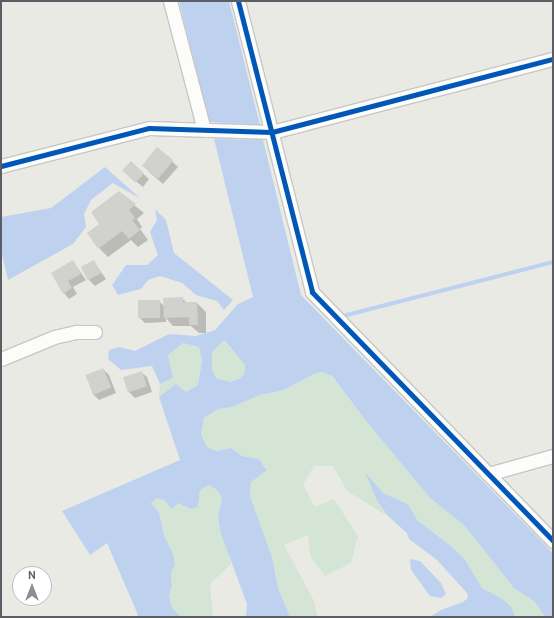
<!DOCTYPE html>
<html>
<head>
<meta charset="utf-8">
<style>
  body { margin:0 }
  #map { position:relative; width:554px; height:618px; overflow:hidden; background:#eaeae5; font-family:Cabin,sans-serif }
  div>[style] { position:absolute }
  .green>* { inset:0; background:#d4e5d5 }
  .water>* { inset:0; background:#bed2f0 }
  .shadow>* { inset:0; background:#0003 }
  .stream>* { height:3.5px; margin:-1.75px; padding:0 1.75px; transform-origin:1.75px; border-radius:1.75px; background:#bed2f0 }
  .building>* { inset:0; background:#d1d1ce; transform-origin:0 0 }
  .roads { filter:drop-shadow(1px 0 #c7c7c5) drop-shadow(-1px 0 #c7c7c5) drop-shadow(0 1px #c7c7c5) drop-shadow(0 -1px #c7c7c5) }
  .minor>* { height:13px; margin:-6.5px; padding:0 6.5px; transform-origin:6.5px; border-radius:6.5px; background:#fcfcfb }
  .cycleway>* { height:5px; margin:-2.5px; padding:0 2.5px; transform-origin:2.5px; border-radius:2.5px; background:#0057b8 }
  span { translate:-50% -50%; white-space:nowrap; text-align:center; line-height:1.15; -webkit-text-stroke:3px #fff; paint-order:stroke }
  .frame { position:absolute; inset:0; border:2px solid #5b5d62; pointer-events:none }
  .north { position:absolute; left:12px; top:566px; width:40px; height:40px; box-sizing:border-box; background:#fff; border:1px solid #bdbec0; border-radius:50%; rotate:0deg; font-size:11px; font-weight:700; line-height:16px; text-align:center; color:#5b5d62 }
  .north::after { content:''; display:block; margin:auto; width:14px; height:18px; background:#8d8e90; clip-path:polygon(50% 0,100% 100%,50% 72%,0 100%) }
</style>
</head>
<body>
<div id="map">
  <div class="green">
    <div style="clip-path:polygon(223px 340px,245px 365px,244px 374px,239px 379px,230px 382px,216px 378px,212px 369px,212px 352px)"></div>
    <div style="clip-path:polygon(183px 343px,199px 347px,202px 360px,198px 385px,186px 392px,176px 385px,159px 397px,160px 384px,173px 378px,168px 355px)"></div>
    <div style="clip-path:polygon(323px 372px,331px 376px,366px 421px,430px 498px,464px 525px,514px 588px,535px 602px,545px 617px,515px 617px,512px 608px,503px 599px,482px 588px,474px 575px,451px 546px,418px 521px,408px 504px,383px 493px,366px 474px,377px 501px,389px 517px,347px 491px,333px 466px,314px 466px,303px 485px,315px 507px,334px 499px,358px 536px,351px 563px,325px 576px,310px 556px,308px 535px,284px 545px,314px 601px,318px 617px,290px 617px,278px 588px,272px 557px,250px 496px,250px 482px,267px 469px,259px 459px,242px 456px,231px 448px,216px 451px,207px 447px,201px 434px,204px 418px,218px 409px,232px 407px,260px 395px,284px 390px,314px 374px)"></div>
    <div style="clip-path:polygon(208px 485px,217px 490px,222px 498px,218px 517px,231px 564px,210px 584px,213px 617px,181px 617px,172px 608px,169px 595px,172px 586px,171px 573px,173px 554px,164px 535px,159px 512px,151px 503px,157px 498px,164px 499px,170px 505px,178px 503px,191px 509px,198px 507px,200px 490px)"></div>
  </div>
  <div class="water">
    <div style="clip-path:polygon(179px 1px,229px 1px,260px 125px,209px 122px)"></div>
    <div style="clip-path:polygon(evenodd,214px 139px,263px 140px,301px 295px,553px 553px,553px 617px,545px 617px,535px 602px,514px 588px,464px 525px,430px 498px,366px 421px,332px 376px,322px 372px,314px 374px,284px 390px,260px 395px,232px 407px,218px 409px,204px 418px,201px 434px,207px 447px,216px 451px,231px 448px,242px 456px,259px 459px,267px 470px,251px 482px,250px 496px,272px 557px,278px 588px,290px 617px,246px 617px,247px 604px,221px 534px,218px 517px,222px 498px,217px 490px,209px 485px,200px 490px,198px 507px,191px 509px,178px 503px,172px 509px,164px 500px,157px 498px,151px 503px,159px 512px,164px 535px,173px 554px,175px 564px,171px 573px,172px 586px,169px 595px,172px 608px,181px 617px,135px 617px,138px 615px,107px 543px,90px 555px,62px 511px,180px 460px,159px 397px,176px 384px,186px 392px,198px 385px,202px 360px,199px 347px,183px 343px,168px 355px,173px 378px,160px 384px,152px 366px,121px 370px,108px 359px,109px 350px,119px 347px,135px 351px,169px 334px,196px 336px,215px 330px,238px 304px,253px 297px,214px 139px,224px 340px,245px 365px,244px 374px,239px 379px,230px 382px,216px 378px,212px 369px,212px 352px,224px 340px)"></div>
    <div style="clip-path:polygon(105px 167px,141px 199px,113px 183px,91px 200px,84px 214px,86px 227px,73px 244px,8px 280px,1px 250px,1px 217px,51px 208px)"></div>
    <div style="clip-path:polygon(155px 209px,166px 220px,174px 253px,233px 300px,224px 310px,217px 301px,196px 295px,182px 283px,160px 276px,148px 280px,141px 289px,118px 295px,112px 285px,126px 265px,147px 265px,158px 255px,150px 232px,157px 220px)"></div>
    <div style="clip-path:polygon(365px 472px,383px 493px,408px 504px,418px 521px,451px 546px,465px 560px,482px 588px,503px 599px,512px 608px,515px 617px,430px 617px,441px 610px,463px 602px,468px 598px,467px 593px,437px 560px,409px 539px,407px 533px,389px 517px,377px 501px)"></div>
    <div style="clip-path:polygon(410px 559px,420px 561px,441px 583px,446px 594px,441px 598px,430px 596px,411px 570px)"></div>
  </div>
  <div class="shadow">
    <div style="clip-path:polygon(158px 148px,178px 167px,163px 184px,148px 171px)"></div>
    <div style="clip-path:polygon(131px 163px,149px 179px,143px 187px,130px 176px)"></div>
    <div style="clip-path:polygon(119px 193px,144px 213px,137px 219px,142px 227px,140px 229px,148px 240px,138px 247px,131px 240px,108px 257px,99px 248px,101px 224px)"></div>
    <div style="clip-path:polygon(73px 261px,86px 280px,73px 287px,77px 294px,69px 299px,64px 293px)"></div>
    <div style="clip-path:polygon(94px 262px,106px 279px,95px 286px,89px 280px)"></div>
    <div style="clip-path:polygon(182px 298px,187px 303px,197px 303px,206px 312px,206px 333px,199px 333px,191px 326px,173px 326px,166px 318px,166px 322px,145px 323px,139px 317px,159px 301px,164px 306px)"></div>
    <div style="clip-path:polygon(103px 369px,109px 375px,116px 393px,99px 400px,93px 394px,86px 375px)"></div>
    <div style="clip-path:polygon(141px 372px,147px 377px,152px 392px,135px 398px,129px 392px)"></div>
  </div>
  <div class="stream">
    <div style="left:343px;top:316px;width:217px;rotate:-14.4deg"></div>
  </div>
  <div class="building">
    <div style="left:157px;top:147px;width:21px;height:24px;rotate:39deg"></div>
    <div style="left:131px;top:161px;width:18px;height:13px;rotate:43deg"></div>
    <div style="clip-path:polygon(119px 191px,136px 204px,129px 210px,135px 218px,132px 220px,140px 230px,129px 239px,122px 231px,98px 249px,87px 233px,99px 224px,91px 212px)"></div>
    <div style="clip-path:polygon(73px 260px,81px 274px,68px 281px,72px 288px,63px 294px,51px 273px)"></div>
    <div style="left:94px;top:260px;width:15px;height:15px;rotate:62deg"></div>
    <div style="clip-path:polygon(183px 297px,183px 302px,197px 302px,198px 325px,189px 325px,189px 317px,164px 318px,163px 298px)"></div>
    <div style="left:138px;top:300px;width:22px;height:18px"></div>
    <div style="left:103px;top:368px;width:21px;height:19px;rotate:67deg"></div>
    <div style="left:142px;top:371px;width:16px;height:20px;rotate:72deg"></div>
  </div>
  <div class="roads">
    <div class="minor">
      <div style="left:170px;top:1px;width:133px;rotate:75.2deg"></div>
      <div style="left:238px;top:1px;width:300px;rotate:75.7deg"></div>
      <div style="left:312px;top:292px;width:347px;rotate:45.9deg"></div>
      <div style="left:1px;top:166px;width:153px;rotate:-14.4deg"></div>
      <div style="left:149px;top:128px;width:123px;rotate:1.9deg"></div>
      <div style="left:272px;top:132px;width:290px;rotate:-14.6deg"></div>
      <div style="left:1px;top:359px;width:57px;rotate:-22.5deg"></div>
      <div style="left:54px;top:337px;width:23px;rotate:-13deg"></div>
      <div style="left:76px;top:332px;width:19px"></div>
      <div style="left:488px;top:474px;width:67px;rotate:-15.5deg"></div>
    </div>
  </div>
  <div class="cycleway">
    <div style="left:238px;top:1px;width:300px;rotate:75.7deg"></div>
    <div style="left:312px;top:292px;width:347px;rotate:45.9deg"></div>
    <div style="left:1px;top:166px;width:153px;rotate:-14.4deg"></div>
    <div style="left:149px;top:128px;width:123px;rotate:1.9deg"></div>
    <div style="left:272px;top:132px;width:290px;rotate:-14.6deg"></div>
  </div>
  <div class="frame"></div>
  <div class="north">N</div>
</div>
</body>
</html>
